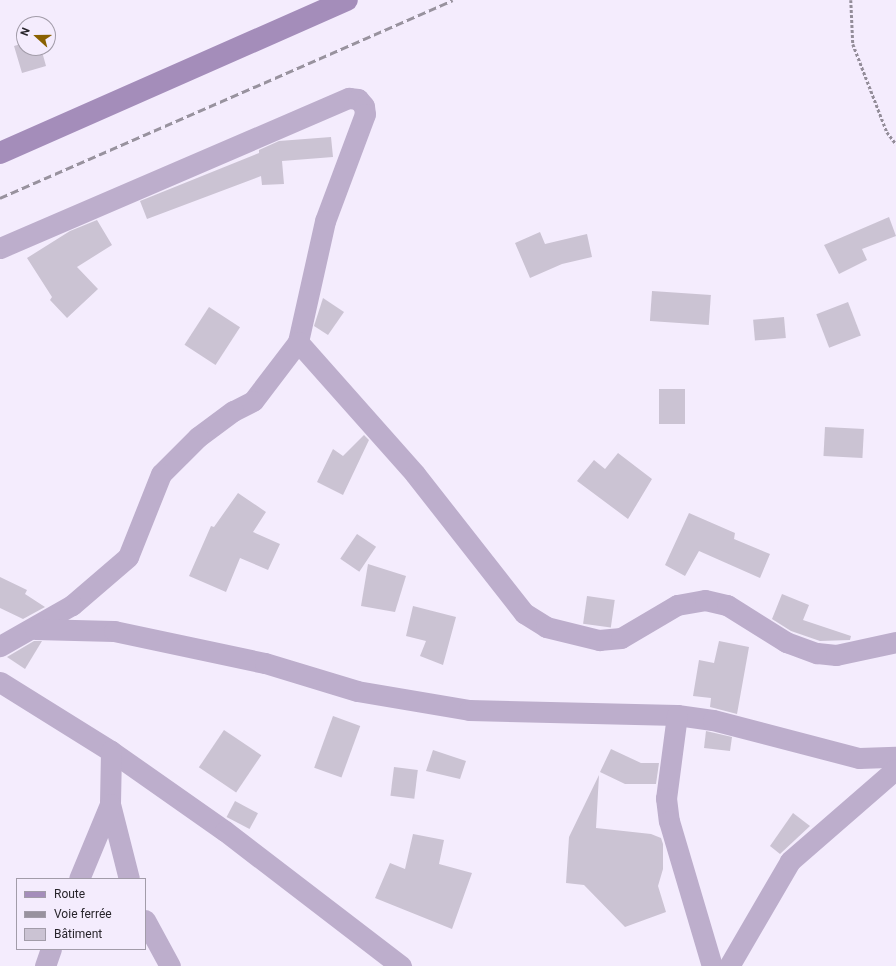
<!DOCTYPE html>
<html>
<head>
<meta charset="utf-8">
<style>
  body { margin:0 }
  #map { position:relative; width:896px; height:966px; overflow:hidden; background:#f4ecfd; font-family:Roboto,sans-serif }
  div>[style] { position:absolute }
  .building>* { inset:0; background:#cbc3d3; transform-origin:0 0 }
  .path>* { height:2.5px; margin-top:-1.25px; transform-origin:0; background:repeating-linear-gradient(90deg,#938d99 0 3px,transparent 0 5px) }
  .street>* { height:21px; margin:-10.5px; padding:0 10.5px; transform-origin:10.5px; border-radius:10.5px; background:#bdaecc }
  .secondary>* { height:22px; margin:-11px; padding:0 11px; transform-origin:11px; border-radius:11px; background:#a48dba }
  .rail>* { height:3px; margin-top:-1.5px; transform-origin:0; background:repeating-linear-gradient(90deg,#98929e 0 8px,transparent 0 12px) }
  span { translate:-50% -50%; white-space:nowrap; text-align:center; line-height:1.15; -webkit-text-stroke:3px #f4ecfd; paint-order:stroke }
  .legend { position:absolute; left:16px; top:878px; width:130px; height:72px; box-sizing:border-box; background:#f4ecfd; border:1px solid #a29ca9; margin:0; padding:5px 7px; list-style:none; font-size:12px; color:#28252b }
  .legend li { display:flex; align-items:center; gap:8px; height:20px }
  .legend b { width:20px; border:1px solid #a29ca9 }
  .north { position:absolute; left:16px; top:16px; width:40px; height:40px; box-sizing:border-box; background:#f4ecfd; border:1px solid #a29ca9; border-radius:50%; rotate:291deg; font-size:11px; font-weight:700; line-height:16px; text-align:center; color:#28252b }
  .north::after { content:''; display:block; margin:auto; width:14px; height:18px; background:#8a6101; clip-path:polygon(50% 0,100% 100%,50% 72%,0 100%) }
</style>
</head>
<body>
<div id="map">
  <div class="building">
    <div style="clip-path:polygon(24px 43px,24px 48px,41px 48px,46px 66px,22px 73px,14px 46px)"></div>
    <div style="clip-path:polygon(331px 137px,333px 157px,282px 161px,284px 184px,262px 185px,261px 176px,147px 219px,140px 201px,259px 153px,259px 150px,279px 141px)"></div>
    <div style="clip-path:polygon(889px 217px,896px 236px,862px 249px,867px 260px,839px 274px,824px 245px)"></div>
    <div style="clip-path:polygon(97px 220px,112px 245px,77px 267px,98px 289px,67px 318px,50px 300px,52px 297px,27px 258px,70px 231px)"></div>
    <div style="clip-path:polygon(540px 232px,545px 244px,587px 234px,592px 257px,562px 264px,530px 278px,515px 243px)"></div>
    <div style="left:652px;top:291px;width:59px;height:30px;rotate:4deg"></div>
    <div style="clip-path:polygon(323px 298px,344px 312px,328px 335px,314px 326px)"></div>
    <div style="left:848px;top:302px;width:36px;height:34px;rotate:69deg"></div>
    <div style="left:209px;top:307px;width:37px;height:45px;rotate:33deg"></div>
    <div style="left:784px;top:317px;width:21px;height:31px;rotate:85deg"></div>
    <div style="left:659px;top:389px;width:26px;height:35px"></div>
    <div style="left:825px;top:427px;width:39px;height:29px;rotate:3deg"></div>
    <div style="clip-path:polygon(364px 435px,369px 440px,343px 495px,317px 482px,333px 449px,343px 456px)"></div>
    <div style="clip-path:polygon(618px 453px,652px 479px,628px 519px,577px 481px,594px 460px,605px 469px)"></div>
    <div style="clip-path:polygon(238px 493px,266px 512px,253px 532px,280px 544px,268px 570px,240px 558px,226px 592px,189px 576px,211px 526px,214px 527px)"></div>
    <div style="clip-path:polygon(689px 513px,735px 533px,734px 539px,770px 554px,760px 578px,699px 551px,685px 576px,665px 565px)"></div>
    <div style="left:357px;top:534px;width:23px;height:30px;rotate:34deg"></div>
    <div style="clip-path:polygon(368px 564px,406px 576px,395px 612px,361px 606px)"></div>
    <div style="clip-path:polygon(0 577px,27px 590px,25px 594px,45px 607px,23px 619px,0 608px)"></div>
    <div style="clip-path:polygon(782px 594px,809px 605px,803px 620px,851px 636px,850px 640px,820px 641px,791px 631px,772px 619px)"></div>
    <div style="left:587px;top:596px;width:28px;height:28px;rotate:8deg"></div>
    <div style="clip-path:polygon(413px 606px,456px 617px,443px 665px,420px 656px,426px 641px,406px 636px)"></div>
    <div style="clip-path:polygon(34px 641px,42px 641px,25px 669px,7px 657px)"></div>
    <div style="clip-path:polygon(719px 641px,749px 647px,737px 714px,710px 707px,711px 698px,693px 696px,699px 660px,714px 663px)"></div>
    <div style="left:333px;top:716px;width:29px;height:55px;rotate:20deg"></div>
    <div style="left:224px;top:730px;width:45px;height:45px;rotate:34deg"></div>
    <div style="clip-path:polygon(706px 731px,732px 737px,730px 751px,704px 748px)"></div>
    <div style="clip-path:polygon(611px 749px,641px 763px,659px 763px,656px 784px,625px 784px,600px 772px)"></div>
    <div style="clip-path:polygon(433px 750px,466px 761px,460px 779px,426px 771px)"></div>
    <div style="left:394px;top:767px;width:24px;height:29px;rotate:7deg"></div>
    <div style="clip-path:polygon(599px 775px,596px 828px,651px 834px,661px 838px,663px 844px,663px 869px,658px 886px,666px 912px,625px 927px,584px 885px,566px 883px,569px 837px)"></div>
    <div style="left:235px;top:801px;width:26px;height:18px;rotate:28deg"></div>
    <div style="clip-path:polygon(793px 813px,810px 826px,780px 854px,770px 846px)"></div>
    <div style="clip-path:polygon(413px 834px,444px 840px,439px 864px,472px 873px,452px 929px,375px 898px,390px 863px,405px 869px)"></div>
  </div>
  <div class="path">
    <div style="left:851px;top:0;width:44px;rotate:87.4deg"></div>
    <div style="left:853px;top:44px;width:94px;rotate:68.9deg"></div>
    <div style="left:887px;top:132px;width:15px;rotate:53deg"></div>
  </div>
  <div class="street">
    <div style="left:0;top:248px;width:380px;rotate:-23.3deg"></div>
    <div style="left:349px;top:98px;width:9px;rotate:6deg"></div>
    <div style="left:358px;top:99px;width:9px;rotate:49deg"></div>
    <div style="left:364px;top:106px;width:8px;rotate:83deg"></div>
    <div style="left:365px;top:114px;width:114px;rotate:110.5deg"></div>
    <div style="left:325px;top:221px;width:124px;rotate:102.6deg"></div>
    <div style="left:298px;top:342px;width:74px;rotate:127.3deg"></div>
    <div style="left:253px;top:401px;width:22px;rotate:153deg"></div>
    <div style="left:233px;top:411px;width:44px;rotate:143.4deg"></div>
    <div style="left:198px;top:437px;width:52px;rotate:135deg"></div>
    <div style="left:161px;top:474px;width:89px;rotate:111.7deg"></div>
    <div style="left:128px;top:557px;width:74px;rotate:139.4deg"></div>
    <div style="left:72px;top:605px;width:83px;rotate:150.3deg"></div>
    <div style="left:298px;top:342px;width:176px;rotate:48.4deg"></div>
    <div style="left:415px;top:474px;width:177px;rotate:51.9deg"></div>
    <div style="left:524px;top:613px;width:26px;rotate:32deg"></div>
    <div style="left:546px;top:627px;width:55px;rotate:13.8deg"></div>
    <div style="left:599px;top:640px;width:22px;rotate:-5deg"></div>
    <div style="left:621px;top:638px;width:65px;rotate:-30.5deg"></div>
    <div style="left:677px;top:605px;width:28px;rotate:-10deg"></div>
    <div style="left:705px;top:600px;width:23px;rotate:13deg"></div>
    <div style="left:727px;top:605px;width:70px;rotate:32.1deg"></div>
    <div style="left:786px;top:642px;width:33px;rotate:20deg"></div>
    <div style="left:817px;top:653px;width:19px;rotate:6deg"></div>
    <div style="left:836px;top:655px;width:61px;rotate:-12.2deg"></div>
    <div style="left:35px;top:629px;width:79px;rotate:1.5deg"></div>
    <div style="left:114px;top:631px;width:154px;rotate:12deg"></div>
    <div style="left:265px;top:663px;width:96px;rotate:16.9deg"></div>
    <div style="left:357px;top:691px;width:114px;rotate:9.6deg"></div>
    <div style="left:469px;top:710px;width:208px;rotate:1.4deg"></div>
    <div style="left:677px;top:715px;width:36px;rotate:8deg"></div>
    <div style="left:713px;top:720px;width:151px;rotate:14.6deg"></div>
    <div style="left:859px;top:758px;width:37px;rotate:-2deg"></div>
    <div style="left:0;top:682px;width:131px;rotate:31.9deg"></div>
    <div style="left:111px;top:751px;width:139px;rotate:35.1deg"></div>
    <div style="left:225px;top:831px;width:222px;rotate:37.5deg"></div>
    <div style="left:677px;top:715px;width:84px;rotate:97.5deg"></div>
    <div style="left:666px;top:798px;width:23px;rotate:83deg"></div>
    <div style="left:669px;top:821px;width:151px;rotate:73.5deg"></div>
    <div style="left:111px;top:751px;width:53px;rotate:91.1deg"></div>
    <div style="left:110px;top:804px;width:77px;rotate:75.8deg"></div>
    <div style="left:79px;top:879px;width:81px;rotate:-67.5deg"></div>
    <div style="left:145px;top:920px;width:52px;rotate:61.5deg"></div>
    <div style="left:45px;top:966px;width:18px;rotate:-71deg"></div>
    <div style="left:729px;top:966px;width:121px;rotate:-59.8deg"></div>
    <div style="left:790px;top:861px;width:140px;rotate:-41deg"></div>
  </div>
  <div class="secondary">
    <div style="left:0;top:153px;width:379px;rotate:-23.8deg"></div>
  </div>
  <div class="rail">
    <div style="left:0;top:198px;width:494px;rotate:-23.6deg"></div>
  </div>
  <ul class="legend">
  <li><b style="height:5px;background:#a48dba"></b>Route</li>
  <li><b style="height:5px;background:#98929e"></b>Voie ferrée</li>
  <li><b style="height:11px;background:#cbc3d3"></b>Bâtiment</li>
  </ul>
  <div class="north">N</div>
</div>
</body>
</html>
